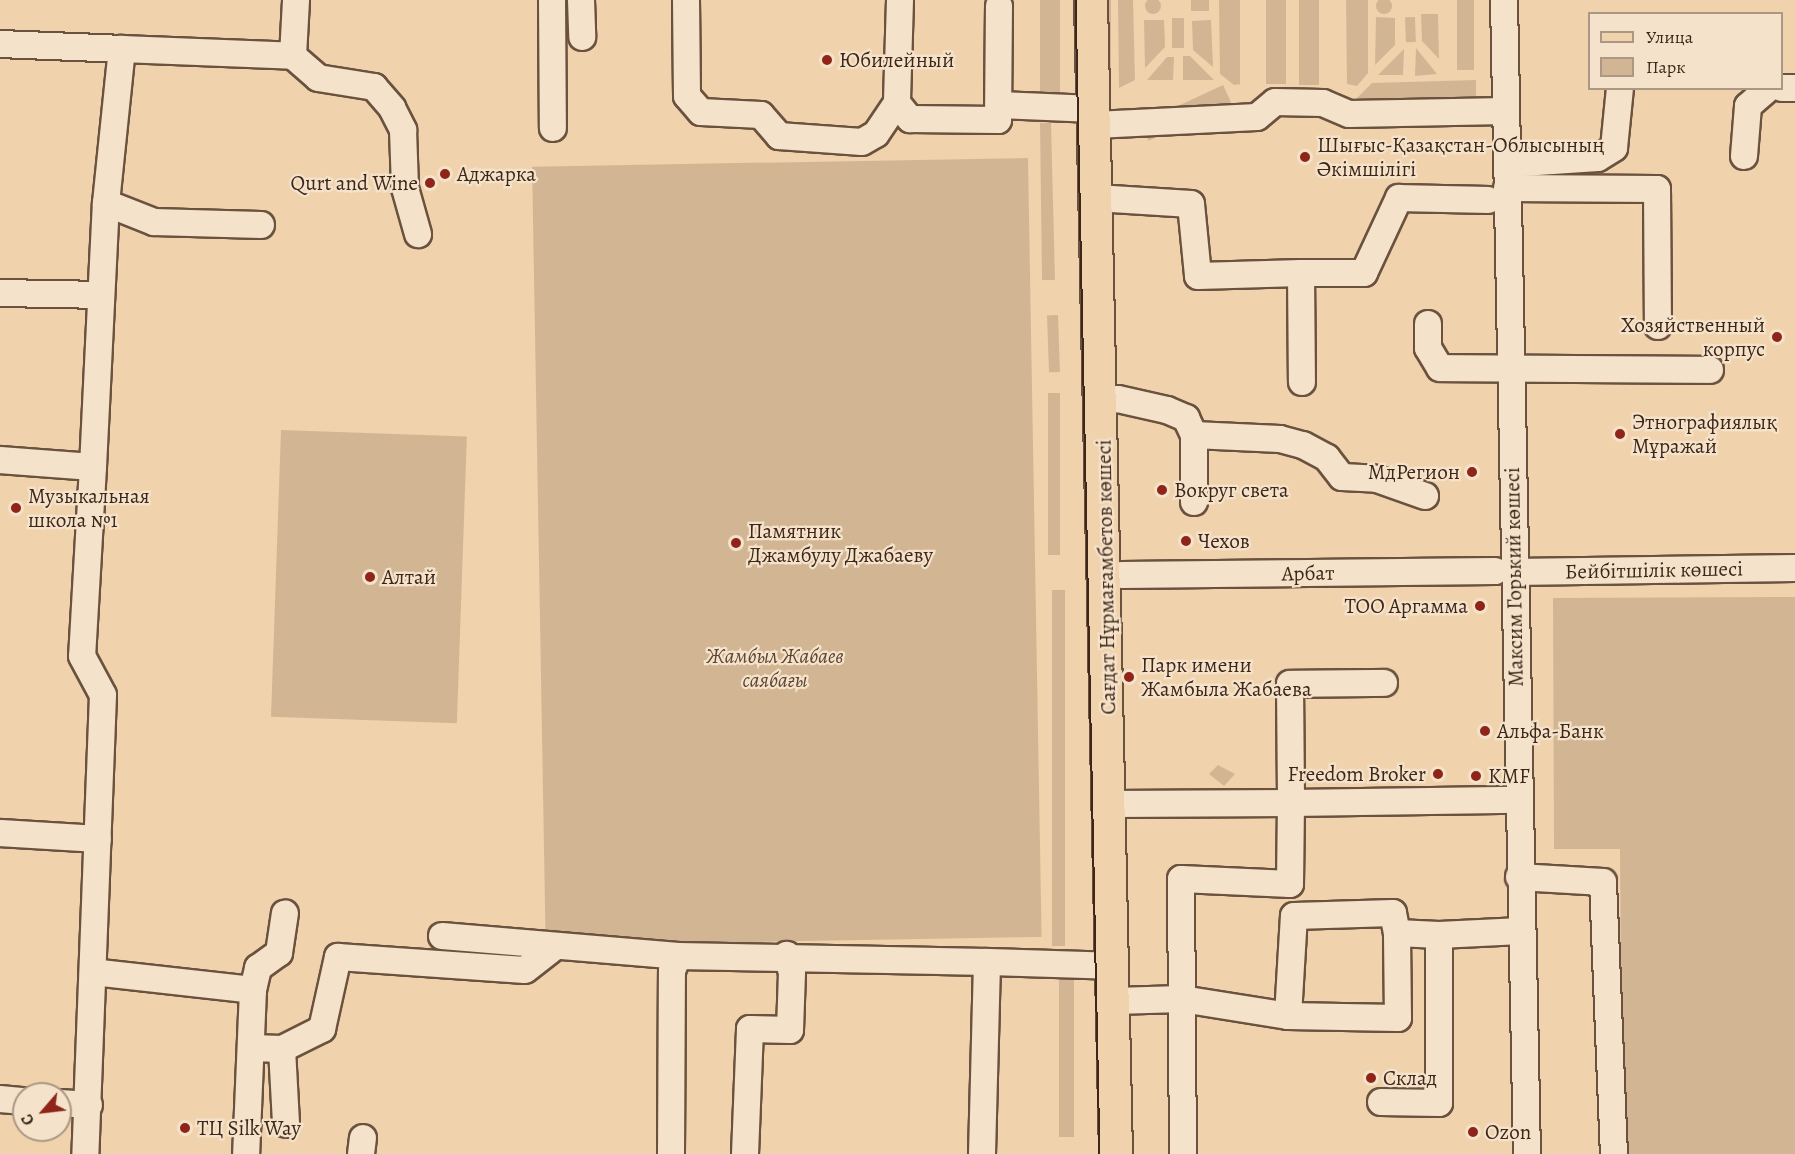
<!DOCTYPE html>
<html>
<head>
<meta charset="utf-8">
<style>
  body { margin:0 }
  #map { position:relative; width:1795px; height:1154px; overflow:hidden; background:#f0d3ad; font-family:Alegreya,serif }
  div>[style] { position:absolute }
  .green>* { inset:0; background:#d2b694; transform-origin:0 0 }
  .round { border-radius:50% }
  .roads { filter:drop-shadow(2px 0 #6a523f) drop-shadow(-2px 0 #6a523f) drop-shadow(0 2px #6a523f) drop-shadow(0 -2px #6a523f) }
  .minor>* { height:26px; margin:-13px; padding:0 13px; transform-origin:13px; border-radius:13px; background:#f5e2ca }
  .major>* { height:32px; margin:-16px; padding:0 16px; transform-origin:16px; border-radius:16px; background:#f0d3ad }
  .tram>* { height:1.5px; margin:-0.75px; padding:0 0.75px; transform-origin:0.75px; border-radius:0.75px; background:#3e271a }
  .dots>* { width:16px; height:16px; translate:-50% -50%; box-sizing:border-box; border:3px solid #f5e2ca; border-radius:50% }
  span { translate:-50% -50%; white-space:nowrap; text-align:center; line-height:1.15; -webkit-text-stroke:4.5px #f5e2ca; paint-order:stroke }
  .poi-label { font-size:21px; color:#3e271a }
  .left { translate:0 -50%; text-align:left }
  .right { translate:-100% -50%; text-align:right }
  .street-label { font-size:21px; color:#3e271a }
  .park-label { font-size:21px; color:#5c4432; font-style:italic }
  .legend { position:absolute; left:1588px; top:12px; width:195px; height:78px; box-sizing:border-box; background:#f5e2ca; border:2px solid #ac9784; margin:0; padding:8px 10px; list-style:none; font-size:18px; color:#3e271a }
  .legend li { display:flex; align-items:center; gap:12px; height:30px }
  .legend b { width:30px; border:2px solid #ac9784 }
  .north { position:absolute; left:12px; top:1082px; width:60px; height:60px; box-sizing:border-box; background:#f5e2ca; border:2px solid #ac9784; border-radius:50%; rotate:242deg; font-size:16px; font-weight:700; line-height:24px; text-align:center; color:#3e271a }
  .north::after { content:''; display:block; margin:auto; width:21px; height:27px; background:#8f2418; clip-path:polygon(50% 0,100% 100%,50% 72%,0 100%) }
</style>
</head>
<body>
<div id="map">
  <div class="green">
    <div class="round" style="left:1376px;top:-2px;width:16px;height:16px"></div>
    <div class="round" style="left:1145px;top:-2px;width:16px;height:16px"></div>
    <div style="left:1040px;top:0;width:20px;height:107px"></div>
    <div style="left:1096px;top:0;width:15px;height:103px"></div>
    <div style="clip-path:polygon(1118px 0,1133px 0,1135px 80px,1119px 88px)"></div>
    <div style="left:1191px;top:0;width:18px;height:11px"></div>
    <div style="clip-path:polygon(1219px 0,1240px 0,1240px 84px,1234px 85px,1220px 74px)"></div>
    <div style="left:1266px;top:0;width:20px;height:84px"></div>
    <div style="left:1299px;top:0;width:20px;height:85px"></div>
    <div style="clip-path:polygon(1346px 0,1368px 0,1368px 73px,1357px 86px,1347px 84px)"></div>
    <div style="left:1457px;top:0;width:17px;height:70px"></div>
    <div style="clip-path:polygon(1421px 14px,1438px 14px,1439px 59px,1422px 41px)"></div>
    <div style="clip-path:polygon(1376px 17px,1395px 18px,1395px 45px,1375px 65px)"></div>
    <div style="left:1415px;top:17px;width:25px;height:10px;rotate:88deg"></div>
    <div style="left:1172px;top:18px;width:12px;height:30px"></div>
    <div style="clip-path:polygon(1144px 20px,1164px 20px,1165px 47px,1145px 68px)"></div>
    <div style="clip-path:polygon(1211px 20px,1213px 67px,1193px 50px,1192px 21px)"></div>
    <div style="clip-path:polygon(1416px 48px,1437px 74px,1415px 76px)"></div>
    <div style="clip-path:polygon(1404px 49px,1403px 75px,1378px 75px)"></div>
    <div style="clip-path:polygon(1183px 56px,1190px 56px,1214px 80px,1183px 80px)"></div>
    <div style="clip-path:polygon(1167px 57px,1174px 57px,1173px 80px,1147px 80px)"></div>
    <div style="clip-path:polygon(1476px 80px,1476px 101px,1359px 104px,1357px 98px,1372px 83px)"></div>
    <div style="left:1223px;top:85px;width:19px;height:91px;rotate:65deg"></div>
    <div style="clip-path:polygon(1040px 123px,1051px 123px,1055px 280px,1042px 280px)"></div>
    <div style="left:1028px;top:158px;width:779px;height:496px;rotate:89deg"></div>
    <div style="left:1058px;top:315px;width:57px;height:11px;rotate:88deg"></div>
    <div style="left:1048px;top:393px;width:12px;height:162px"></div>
    <div style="left:281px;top:430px;width:186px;height:287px;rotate:2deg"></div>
    <div style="left:1052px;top:590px;width:13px;height:356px"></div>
    <div style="clip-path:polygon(1795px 597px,1795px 1154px,1622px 1154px,1620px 849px,1554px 849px,1553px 598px)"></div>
    <div style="clip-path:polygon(1218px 765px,1235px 774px,1224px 786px,1209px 774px)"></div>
    <div style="left:1059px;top:973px;width:15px;height:164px"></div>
  </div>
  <div class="roads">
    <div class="minor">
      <div style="left:552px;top:0;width:128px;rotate:89.6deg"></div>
      <div style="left:581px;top:0;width:37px;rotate:88deg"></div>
      <div style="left:686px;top:0;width:96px;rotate:89.4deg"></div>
      <div style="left:687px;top:96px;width:21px;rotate:49deg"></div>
      <div style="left:701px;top:112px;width:60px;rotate:2.9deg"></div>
      <div style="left:761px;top:115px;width:28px;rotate:49deg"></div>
      <div style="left:779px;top:136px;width:83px;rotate:4.1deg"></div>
      <div style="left:862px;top:142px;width:16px;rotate:-30deg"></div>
      <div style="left:876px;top:134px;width:37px;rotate:-56deg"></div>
      <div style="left:900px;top:0;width:103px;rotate:91.7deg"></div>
      <div style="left:897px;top:103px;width:21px;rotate:51deg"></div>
      <div style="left:910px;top:119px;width:88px;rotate:0.7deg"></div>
      <div style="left:998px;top:120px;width:114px;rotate:-89.5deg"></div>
      <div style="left:1504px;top:0;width:1154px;rotate:88.86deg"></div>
      <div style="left:0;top:44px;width:122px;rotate:2.3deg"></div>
      <div style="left:293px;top:56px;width:33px;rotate:41deg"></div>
      <div style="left:318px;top:78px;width:57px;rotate:9.1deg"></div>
      <div style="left:374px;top:87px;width:28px;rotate:49deg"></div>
      <div style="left:392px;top:108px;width:25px;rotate:63deg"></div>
      <div style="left:403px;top:130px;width:58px;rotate:88deg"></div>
      <div style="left:405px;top:188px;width:48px;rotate:74.2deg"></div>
      <div style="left:1782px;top:88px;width:13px"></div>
      <div style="left:999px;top:105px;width:95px;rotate:2.4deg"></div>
      <div style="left:1095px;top:125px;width:162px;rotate:-2.8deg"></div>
      <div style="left:1257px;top:117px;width:23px;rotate:-40deg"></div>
      <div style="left:1275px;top:102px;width:48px;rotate:1.2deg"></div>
      <div style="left:1323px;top:103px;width:28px;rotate:23deg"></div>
      <div style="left:1349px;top:114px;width:157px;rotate:-1.1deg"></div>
      <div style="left:1744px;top:156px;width:50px;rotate:-85.4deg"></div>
      <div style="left:1748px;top:106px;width:28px;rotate:-41deg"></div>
      <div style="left:1507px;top:164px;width:91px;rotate:-3.8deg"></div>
      <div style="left:1598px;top:158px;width:19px;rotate:-32deg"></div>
      <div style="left:1614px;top:148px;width:60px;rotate:-84.3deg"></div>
      <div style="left:1507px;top:188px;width:150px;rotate:0.4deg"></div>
      <div style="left:1657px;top:189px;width:137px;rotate:89.6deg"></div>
      <div style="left:1096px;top:198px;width:95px;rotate:3.6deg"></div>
      <div style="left:1191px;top:204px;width:72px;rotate:84.4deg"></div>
      <div style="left:1198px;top:276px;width:103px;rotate:-1.7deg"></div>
      <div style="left:1301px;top:273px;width:109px;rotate:89.5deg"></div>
      <div style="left:106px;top:203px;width:52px;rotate:21.6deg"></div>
      <div style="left:154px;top:222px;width:107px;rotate:1.6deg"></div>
      <div style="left:1301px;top:273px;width:63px"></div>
      <div style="left:1364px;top:273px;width:83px;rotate:-65deg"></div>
      <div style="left:1399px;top:198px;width:89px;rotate:1.3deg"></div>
      <div style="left:0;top:293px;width:101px;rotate:1.1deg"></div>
      <div style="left:1428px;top:324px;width:24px;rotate:90deg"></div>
      <div style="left:1428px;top:348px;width:23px;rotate:59deg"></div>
      <div style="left:1440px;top:368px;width:270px;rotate:0.4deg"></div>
      <div style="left:1102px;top:401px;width:16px;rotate:-7deg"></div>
      <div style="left:1118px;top:399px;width:50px;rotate:12.7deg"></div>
      <div style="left:1167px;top:410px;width:21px;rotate:23deg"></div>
      <div style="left:1186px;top:418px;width:19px;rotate:65deg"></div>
      <div style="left:1194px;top:435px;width:86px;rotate:2.7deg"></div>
      <div style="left:1280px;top:439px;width:24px;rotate:15deg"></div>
      <div style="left:1303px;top:445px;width:27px;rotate:28deg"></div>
      <div style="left:1327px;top:458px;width:24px;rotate:52deg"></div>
      <div style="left:1342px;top:477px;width:35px;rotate:3deg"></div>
      <div style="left:1377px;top:479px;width:51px;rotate:19.5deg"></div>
      <div style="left:1194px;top:435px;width:67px;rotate:90deg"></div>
      <div style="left:0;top:460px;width:93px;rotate:4.3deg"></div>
      <div style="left:93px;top:467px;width:189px;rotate:93.3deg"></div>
      <div style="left:82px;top:656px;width:44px;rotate:61.7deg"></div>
      <div style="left:103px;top:695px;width:459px;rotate:92.2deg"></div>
      <div style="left:93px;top:467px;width:264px;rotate:-87.2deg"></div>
      <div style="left:106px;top:203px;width:155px;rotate:-84.1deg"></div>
      <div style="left:122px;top:49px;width:171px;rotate:2.3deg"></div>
      <div style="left:293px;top:56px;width:56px;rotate:-86.9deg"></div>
      <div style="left:1513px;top:572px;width:282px;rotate:-0.8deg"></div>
      <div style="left:1122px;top:575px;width:373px;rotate:-0.6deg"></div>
      <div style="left:1384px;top:683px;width:94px;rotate:179.4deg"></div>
      <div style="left:1290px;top:684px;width:119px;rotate:89.5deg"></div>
      <div style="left:1291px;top:803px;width:227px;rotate:-0.8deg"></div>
      <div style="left:1111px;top:804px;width:180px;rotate:-0.3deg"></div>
      <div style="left:1291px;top:803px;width:81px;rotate:90.7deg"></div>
      <div style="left:1290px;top:884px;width:109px;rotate:-177.4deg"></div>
      <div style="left:1181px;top:879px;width:275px;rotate:89.6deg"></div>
      <div style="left:0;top:833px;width:98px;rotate:3.5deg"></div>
      <div style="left:1519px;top:877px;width:84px;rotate:3.4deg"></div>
      <div style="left:1603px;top:882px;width:272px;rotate:87.7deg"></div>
      <div style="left:442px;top:936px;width:237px;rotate:4.8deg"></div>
      <div style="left:678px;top:956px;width:309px;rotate:1.1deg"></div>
      <div style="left:93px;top:972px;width:161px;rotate:6.4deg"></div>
      <div style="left:253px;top:990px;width:164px;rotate:92.4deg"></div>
      <div style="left:253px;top:990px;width:23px;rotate:-77deg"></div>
      <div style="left:258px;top:968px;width:26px;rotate:-36deg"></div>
      <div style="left:279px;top:953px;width:40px;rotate:-81.5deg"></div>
      <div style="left:1114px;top:1001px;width:68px;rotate:-1.7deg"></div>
      <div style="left:1182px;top:999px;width:107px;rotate:9.1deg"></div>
      <div style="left:1288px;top:1016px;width:100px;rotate:-86.6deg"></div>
      <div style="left:1294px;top:916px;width:99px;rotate:-1.7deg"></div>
      <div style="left:1393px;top:913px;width:20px;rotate:79deg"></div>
      <div style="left:1397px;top:933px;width:42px;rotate:2.7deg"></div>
      <div style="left:1439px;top:935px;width:82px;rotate:-2.8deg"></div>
      <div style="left:1288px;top:1016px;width:110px;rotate:1deg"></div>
      <div style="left:1398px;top:1018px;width:85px;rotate:-90.7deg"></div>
      <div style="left:251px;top:1048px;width:31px;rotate:2deg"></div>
      <div style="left:282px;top:1049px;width:45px;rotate:-26.6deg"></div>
      <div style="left:322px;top:1029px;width:74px;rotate:-77.5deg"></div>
      <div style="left:338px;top:957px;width:187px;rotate:4deg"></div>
      <div style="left:525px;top:970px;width:37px;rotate:-38deg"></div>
      <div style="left:282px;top:1049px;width:75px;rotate:86.9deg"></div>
      <div style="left:0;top:1099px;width:24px;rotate:5deg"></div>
      <div style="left:1381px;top:1102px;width:58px;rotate:1deg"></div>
      <div style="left:1439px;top:1103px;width:168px;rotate:-90deg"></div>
      <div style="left:60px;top:1103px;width:29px;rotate:4deg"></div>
      <div style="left:361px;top:1154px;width:16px;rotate:-83deg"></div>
      <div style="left:671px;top:1154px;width:183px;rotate:-89.7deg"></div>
      <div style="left:672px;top:971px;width:16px;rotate:-68deg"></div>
      <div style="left:745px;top:1154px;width:125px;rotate:-87.7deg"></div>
      <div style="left:750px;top:1029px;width:40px;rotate:1.4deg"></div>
      <div style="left:790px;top:1030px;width:57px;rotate:-88deg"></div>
      <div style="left:792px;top:973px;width:19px;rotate:-106deg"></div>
      <div style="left:982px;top:1154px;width:192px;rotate:-88.5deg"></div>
      <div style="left:987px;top:962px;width:126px;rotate:1.8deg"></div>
    </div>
    <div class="major">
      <div style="left:1091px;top:0;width:1154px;rotate:88.76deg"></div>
    </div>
  </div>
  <div class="tram">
    <div style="left:1076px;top:0;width:1154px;rotate:88.81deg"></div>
  </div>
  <div class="dots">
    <div style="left:827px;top:60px;background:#8f2418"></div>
    <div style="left:1305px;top:157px;background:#8f2418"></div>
    <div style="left:445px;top:174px;background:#8f2418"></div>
    <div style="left:430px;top:183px;background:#8f2418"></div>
    <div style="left:1777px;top:337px;background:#8f2418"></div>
    <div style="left:1620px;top:434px;background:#8f2418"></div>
    <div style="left:1472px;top:472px;background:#8f2418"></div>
    <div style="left:1162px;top:490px;background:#8f2418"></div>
    <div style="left:16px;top:508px;background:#8f2418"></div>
    <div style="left:1186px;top:541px;background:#8f2418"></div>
    <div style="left:736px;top:543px;background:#8f2418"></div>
    <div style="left:370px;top:577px;background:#8f2418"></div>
    <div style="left:1480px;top:606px;background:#8f2418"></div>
    <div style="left:1129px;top:677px;background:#8f2418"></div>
    <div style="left:1485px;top:731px;background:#8f2418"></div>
    <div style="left:1438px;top:774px;background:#8f2418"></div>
    <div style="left:1476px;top:776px;background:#8f2418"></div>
    <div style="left:1371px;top:1078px;background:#8f2418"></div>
    <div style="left:185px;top:1128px;background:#8f2418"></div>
    <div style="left:1473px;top:1132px;background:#8f2418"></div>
  </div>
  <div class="poi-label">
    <span class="left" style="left:839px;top:60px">Юбилейный</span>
    <span class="left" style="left:1317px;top:157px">Шығыс-Қазақстан-Облысының<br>Әкімшілігі</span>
    <span class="left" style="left:457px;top:174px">Аджарка</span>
    <span class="right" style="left:418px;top:183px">Qurt and Wine</span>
    <span class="right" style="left:1765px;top:337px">Хозяйственный<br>корпус</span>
    <span class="left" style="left:1632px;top:434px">Этнографиялық<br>Мұражай</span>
    <span class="right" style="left:1460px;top:472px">МдРегион</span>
    <span class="left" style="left:1174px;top:490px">Вокруг света</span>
    <span class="left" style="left:28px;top:508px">Музыкальная<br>школа №1</span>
    <span class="left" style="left:748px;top:543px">Памятник<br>Джамбулу Джабаеву</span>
    <span class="left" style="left:1198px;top:541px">Чехов</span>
    <span class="left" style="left:382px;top:577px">Алтай</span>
    <span class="right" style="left:1468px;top:606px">ТОО Аргамма</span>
    <span class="left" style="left:1141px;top:677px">Парк имени<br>Жамбыла Жабаева</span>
    <span class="left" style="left:1497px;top:731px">Альфа-Банк</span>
    <span class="right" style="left:1426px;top:774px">Freedom Broker</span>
    <span class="left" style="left:1488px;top:776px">KMF</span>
    <span class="left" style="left:1383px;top:1078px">Склад</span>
    <span class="left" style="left:197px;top:1128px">ТЦ Silk Way</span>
    <span class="left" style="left:1485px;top:1132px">Ozon</span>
  </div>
  <div class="street-label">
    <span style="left:1654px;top:570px;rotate:-1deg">Бейбітшілік көшесі</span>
    <span style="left:1308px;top:573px;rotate:-1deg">Арбат</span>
    <span style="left:1106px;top:577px;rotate:-91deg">Сағдат Нұрмағамбетов көшесі</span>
    <span style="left:1514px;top:577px;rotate:-91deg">Максим Горький көшесі</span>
  </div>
  <div class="park-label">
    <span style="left:775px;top:668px">Жамбыл Жабаев<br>саябағы</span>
  </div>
  <ul class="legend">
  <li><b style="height:8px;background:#f0d3ad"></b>Улица</li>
  <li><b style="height:16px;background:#d2b694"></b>Парк</li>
  </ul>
  <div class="north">С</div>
</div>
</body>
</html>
